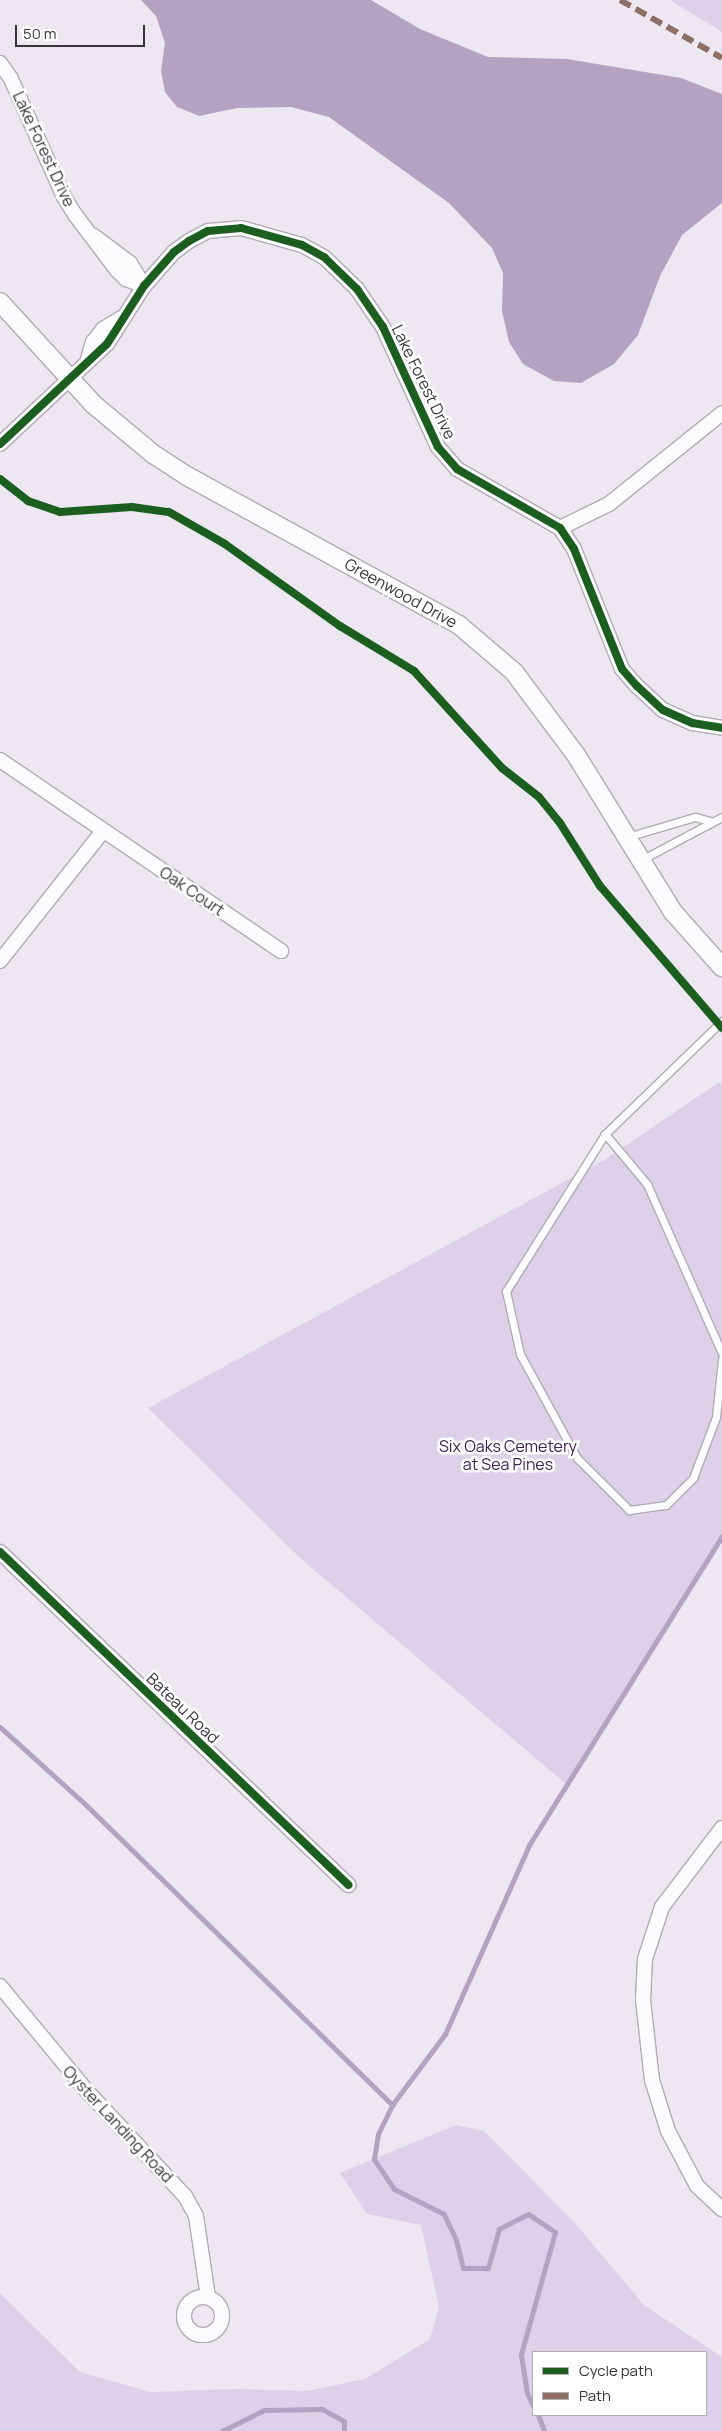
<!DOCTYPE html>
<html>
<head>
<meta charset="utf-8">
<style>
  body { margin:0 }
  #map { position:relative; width:722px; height:2431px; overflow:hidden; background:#ece7f1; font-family:Manrope,sans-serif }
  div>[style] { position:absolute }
  .green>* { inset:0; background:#ded0e9 }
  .water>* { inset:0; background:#b4a2c2 }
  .stream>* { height:5px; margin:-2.5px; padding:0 2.5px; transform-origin:2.5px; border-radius:2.5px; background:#b4a2c2 }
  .roads { filter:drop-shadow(1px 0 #b0acb3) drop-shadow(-1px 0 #b0acb3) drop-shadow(0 1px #b0acb3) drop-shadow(0 -1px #b0acb3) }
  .service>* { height:7px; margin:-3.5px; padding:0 3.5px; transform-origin:3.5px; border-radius:3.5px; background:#fcfbfd }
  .minor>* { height:14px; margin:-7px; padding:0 7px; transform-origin:7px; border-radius:7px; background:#fcfbfd }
  .minor>.ring { margin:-7px; padding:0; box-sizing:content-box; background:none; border:14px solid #fcfbfd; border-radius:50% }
  .tertiary>* { height:18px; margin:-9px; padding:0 9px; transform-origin:9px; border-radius:9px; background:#fcfbfd }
  .quiet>* { height:6px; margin-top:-3px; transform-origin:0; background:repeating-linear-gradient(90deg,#8d6e63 0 12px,transparent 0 18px) }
  .cycleway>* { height:8px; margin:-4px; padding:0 4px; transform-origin:4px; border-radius:4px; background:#1b5e20 }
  span { translate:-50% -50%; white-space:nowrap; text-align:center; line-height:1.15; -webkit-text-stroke:5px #fff; paint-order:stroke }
  .street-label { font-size:16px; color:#38343b }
  .park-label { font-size:16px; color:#402155 }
  .legend { position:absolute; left:532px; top:2351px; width:175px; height:65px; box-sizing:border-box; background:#fff; border:1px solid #afaeb1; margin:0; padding:6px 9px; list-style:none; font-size:15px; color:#38343b }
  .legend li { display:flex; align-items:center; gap:10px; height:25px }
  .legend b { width:25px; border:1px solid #afaeb1 }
  .scale { position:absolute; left:15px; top:25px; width:130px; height:22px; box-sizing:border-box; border:2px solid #38343b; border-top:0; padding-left:6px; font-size:15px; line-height:18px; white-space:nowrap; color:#38343b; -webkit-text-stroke:4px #fff; paint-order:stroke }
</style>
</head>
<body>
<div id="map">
  <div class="green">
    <div style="clip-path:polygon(670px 0,722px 0,722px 32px)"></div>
    <div style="clip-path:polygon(718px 1083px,722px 1083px,722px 1536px,567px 1785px,299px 1557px,148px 1408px,604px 1160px)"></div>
    <div style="clip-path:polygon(evenodd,456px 2125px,484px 2131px,573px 2221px,644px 2305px,722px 2357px,722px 2431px,0 2431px,0 2293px,80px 2372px,150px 2392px,233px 2389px,307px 2391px,365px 2379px,430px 2339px,439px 2307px,421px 2225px,367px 2214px,340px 2173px,456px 2125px,533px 2352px,706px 2352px,706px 2415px,533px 2415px,533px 2352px)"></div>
  </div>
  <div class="water">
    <div style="clip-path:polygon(141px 0,371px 0,420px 29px,488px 57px,567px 59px,681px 78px,722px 94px,722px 203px,682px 235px,660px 276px,638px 335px,614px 364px,581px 383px,554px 381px,523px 364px,509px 342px,502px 311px,503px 273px,492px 248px,449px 203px,329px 117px,291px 107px,237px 108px,199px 116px,177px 107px,165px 92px,161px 71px,165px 43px,156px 16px)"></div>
  </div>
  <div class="stream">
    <div style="left:0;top:1727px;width:116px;rotate:42.2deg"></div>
    <div style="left:86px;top:1805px;width:429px;rotate:44.4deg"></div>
    <div style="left:533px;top:2406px;width:14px;rotate:-115deg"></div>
    <div style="left:527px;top:2393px;width:39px;rotate:-99deg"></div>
    <div style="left:521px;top:2354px;width:127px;rotate:-74.4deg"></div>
    <div style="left:555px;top:2232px;width:32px;rotate:-146deg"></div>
    <div style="left:528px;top:2214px;width:33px;rotate:153deg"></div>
    <div style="left:499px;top:2229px;width:41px;rotate:105.8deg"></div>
    <div style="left:488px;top:2268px;width:25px;rotate:180deg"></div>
    <div style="left:463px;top:2268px;width:29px;rotate:-104deg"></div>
    <div style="left:456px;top:2240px;width:29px;rotate:-115deg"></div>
    <div style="left:444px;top:2214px;width:56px;rotate:-153.4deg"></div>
    <div style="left:394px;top:2189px;width:36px;rotate:-124deg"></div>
    <div style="left:374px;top:2159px;width:25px;rotate:-81deg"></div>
    <div style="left:378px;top:2134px;width:32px;rotate:-64deg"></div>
    <div style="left:392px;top:2105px;width:89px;rotate:-53.3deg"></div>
    <div style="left:445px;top:2034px;width:207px;rotate:-66deg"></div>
    <div style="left:529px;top:1845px;width:364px;rotate:-58deg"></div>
    <div style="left:538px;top:2415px;width:17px;rotate:69deg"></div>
    <div style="left:222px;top:2431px;width:47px;rotate:-26.6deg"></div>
    <div style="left:264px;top:2410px;width:58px;rotate:-1deg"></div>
    <div style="left:322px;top:2409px;width:25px;rotate:29deg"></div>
    <div style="left:344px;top:2421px;width:10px;rotate:90deg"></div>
  </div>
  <div class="roads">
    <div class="service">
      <div style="left:627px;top:837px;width:71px;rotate:-16.4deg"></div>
      <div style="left:695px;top:817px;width:16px;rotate:15deg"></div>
      <div style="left:641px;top:860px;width:92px;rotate:-28deg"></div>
      <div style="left:722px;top:1021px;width:163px;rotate:136deg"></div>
      <div style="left:605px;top:1134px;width:186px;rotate:122.2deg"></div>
      <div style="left:506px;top:1291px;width:65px;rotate:77.5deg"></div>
      <div style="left:520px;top:1354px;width:119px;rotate:61.3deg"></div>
      <div style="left:577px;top:1458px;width:74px;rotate:45deg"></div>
      <div style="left:629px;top:1510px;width:37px;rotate:-8deg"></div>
      <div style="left:666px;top:1505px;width:38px;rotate:-45deg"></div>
      <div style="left:693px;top:1478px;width:65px;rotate:-69.3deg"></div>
      <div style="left:716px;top:1417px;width:58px;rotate:-84.1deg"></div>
      <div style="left:605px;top:1134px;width:65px;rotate:50deg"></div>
      <div style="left:647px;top:1184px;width:185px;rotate:66.1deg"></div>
    </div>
    <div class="minor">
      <div style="left:0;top:63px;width:19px;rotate:55deg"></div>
      <div style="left:11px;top:79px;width:129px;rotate:65.8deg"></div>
      <div style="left:64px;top:197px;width:22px;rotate:58deg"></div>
      <div style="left:76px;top:216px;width:68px;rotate:52.8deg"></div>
      <div style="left:117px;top:270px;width:13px;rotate:45deg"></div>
      <div style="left:126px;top:279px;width:19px;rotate:21deg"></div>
      <div style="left:94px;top:236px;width:45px;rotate:36.9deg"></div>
      <div style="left:130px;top:263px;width:27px;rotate:59deg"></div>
      <div style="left:88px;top:359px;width:18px;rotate:-74deg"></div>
      <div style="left:93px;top:342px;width:16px;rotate:-52deg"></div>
      <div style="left:103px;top:329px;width:21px;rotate:-31deg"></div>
      <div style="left:0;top:444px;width:146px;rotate:-43.1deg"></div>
      <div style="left:107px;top:344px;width:69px;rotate:-57.5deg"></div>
      <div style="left:144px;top:286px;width:45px;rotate:-48.6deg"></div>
      <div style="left:174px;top:252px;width:19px;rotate:-36deg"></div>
      <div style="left:189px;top:241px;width:21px;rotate:-28deg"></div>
      <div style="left:208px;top:231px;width:33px;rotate:-5deg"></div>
      <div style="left:241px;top:228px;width:63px;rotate:15.6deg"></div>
      <div style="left:302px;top:245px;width:26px;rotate:29deg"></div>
      <div style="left:325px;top:258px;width:45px;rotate:44.1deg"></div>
      <div style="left:357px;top:289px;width:46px;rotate:55.6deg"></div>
      <div style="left:383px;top:327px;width:132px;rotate:65.4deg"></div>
      <div style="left:438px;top:447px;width:29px;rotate:49deg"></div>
      <div style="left:457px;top:469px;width:119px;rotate:29.8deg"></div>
      <div style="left:560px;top:528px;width:25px;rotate:56deg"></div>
      <div style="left:574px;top:549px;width:129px;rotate:68.2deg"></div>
      <div style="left:622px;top:669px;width:23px;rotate:49deg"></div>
      <div style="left:637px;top:686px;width:35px;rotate:43deg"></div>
      <div style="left:663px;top:710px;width:32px;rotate:24deg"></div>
      <div style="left:692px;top:723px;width:30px;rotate:9deg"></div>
      <div style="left:560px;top:528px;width:55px;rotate:-26.1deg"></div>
      <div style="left:609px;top:504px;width:145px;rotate:-38.8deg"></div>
      <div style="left:0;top:760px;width:340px;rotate:34.2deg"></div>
      <div style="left:0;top:961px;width:166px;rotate:-51.6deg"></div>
      <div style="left:0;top:1552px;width:482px;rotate:43.7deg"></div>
      <div style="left:722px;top:1828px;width:99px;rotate:127.2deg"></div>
      <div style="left:662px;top:1907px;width:55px;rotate:108.1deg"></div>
      <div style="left:645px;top:1959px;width:41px;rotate:92.8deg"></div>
      <div style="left:643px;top:2000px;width:81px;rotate:83.6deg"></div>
      <div style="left:652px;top:2080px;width:53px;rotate:72.6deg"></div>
      <div style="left:668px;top:2131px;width:62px;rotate:62.2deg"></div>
      <div style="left:697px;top:2186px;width:34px;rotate:43deg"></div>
      <div style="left:0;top:1986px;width:135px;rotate:50.4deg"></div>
      <div style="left:86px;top:2090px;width:145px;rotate:47deg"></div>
      <div style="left:185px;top:2196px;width:23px;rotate:61deg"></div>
      <div style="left:196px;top:2216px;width:82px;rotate:81.6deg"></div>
      <div class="ring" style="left:184px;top:2297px;width:24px;height:24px"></div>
    </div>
    <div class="tertiary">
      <div style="left:0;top:302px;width:138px;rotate:47.6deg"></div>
      <div style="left:93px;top:404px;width:78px;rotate:39.8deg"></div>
      <div style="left:153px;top:454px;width:40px;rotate:32.9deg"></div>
      <div style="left:187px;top:476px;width:310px;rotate:28.7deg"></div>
      <div style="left:459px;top:625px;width:72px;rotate:40.5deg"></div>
      <div style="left:514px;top:672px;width:104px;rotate:53.2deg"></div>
      <div style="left:576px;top:755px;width:185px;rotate:58.3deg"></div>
      <div style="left:673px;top:912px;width:74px;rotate:48.3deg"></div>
    </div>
  </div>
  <div class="quiet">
    <div style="left:620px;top:0;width:117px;rotate:29.6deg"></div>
  </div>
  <div class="cycleway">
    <div style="left:0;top:444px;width:146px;rotate:-43.1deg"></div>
    <div style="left:107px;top:344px;width:69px;rotate:-57.5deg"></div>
    <div style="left:144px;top:286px;width:45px;rotate:-48.6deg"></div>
    <div style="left:174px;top:252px;width:19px;rotate:-36deg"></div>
    <div style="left:189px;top:241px;width:21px;rotate:-28deg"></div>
    <div style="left:208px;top:231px;width:33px;rotate:-5deg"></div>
    <div style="left:241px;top:228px;width:63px;rotate:15.6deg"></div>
    <div style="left:302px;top:245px;width:26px;rotate:29deg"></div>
    <div style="left:325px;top:258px;width:45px;rotate:44.1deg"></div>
    <div style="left:357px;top:289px;width:46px;rotate:55.6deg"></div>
    <div style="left:383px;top:327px;width:132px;rotate:65.4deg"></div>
    <div style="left:438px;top:447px;width:29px;rotate:49deg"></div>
    <div style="left:457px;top:469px;width:119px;rotate:29.8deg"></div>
    <div style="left:560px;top:528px;width:25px;rotate:56deg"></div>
    <div style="left:574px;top:549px;width:129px;rotate:68.2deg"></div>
    <div style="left:622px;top:669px;width:23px;rotate:49deg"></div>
    <div style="left:637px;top:686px;width:35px;rotate:43deg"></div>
    <div style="left:663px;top:710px;width:32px;rotate:24deg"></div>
    <div style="left:692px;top:723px;width:30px;rotate:9deg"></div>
    <div style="left:0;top:479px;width:36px;rotate:38deg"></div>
    <div style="left:28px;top:501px;width:34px;rotate:19deg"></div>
    <div style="left:60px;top:512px;width:72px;rotate:-4deg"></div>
    <div style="left:132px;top:507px;width:37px;rotate:8deg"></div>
    <div style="left:169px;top:512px;width:64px;rotate:29.7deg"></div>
    <div style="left:225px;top:544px;width:141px;rotate:35.5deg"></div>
    <div style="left:340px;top:626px;width:87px;rotate:31.3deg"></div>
    <div style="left:414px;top:671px;width:131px;rotate:47.8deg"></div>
    <div style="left:502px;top:768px;width:47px;rotate:38.1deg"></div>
    <div style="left:539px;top:797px;width:33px;rotate:51deg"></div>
    <div style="left:560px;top:823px;width:75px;rotate:57.6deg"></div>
    <div style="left:600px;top:886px;width:187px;rotate:49.3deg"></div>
    <div style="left:0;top:1552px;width:482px;rotate:43.7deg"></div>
  </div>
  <div class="street-label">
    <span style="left:44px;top:149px;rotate:65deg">Lake Forest Drive</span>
    <span style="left:424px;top:382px;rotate:64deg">Lake Forest Drive</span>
    <span style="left:401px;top:593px;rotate:29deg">Greenwood Drive</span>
    <span style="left:192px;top:891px;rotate:34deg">Oak Court</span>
    <span style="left:183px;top:1708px;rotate:44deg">Bateau Road</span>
    <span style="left:118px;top:2124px;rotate:47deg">Oyster Landing Road</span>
  </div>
  <div class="park-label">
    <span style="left:508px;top:1455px">Six Oaks Cemetery<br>at Sea Pines</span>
  </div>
  <ul class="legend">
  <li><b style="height:6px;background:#1b5e20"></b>Cycle path</li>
  <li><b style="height:6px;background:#8d6e63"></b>Path</li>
  </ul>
  <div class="scale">50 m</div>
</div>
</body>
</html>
